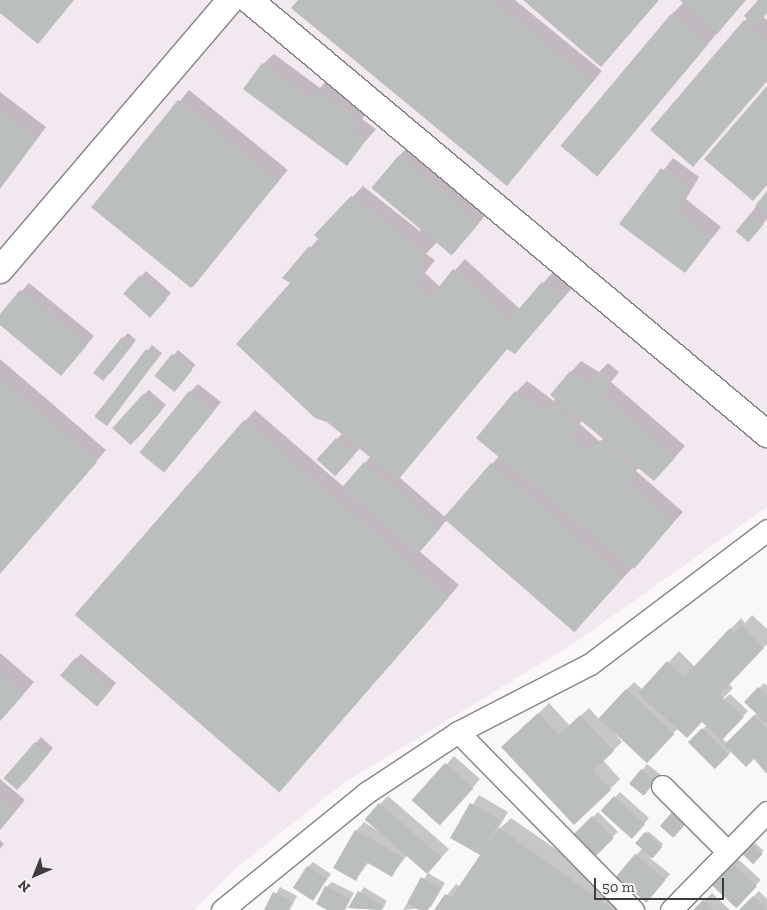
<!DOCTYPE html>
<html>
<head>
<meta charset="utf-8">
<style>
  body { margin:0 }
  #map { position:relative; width:767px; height:910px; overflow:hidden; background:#faf7f9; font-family:"Zilla Slab",serif }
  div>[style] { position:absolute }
  .built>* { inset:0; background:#f2e8ef }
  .shadow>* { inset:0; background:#0003; transform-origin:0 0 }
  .building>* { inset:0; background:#babebc; transform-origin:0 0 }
  .roads { filter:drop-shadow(1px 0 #868385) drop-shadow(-1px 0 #868385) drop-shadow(0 1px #868385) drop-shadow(0 -1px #868385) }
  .minor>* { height:21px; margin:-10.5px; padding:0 10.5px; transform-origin:10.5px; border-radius:10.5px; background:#fff }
  .tertiary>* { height:26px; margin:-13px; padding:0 13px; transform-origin:13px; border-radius:13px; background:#fff }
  span { translate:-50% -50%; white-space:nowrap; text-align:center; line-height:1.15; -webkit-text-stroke:4px #faf7f9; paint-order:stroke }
  .north { position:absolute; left:10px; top:850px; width:50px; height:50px; -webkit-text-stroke:4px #faf7f9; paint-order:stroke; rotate:224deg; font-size:14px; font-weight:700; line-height:20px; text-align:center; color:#3d3b3c }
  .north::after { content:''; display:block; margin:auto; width:18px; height:22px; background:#3d3b3c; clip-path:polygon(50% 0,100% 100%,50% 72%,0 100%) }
  .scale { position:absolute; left:594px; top:878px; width:130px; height:22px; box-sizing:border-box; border:2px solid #3d3b3c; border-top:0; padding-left:6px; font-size:15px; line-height:18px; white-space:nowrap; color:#3d3b3c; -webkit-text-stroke:4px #faf7f9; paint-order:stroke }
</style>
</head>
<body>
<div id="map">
  <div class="built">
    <div style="clip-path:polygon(0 0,767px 0,767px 507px,573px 644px,345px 782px,235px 869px,194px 910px,0 910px)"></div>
  </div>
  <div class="shadow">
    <div style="clip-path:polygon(299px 0,515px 0,602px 71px,507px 184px)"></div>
    <div style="clip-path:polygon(682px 0,745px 0,606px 165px,671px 15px,683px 3px)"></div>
    <div style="clip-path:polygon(760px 0,767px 0,767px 12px,763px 17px,767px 20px,767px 81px,693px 165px,745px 21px)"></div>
    <div style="clip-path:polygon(274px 54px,320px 88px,328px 79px,369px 109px,362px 119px,376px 129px,346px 164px,263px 64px)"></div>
    <div style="left:189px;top:90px;width:127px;height:151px;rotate:39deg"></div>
    <div style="clip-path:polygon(0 92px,46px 127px,0 189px)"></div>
    <div style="clip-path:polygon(evenodd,410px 145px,489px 211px,462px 243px,437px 242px,426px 254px,435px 260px,425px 273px,440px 287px,465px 259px,520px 309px,553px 272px,574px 286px,515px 352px,508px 348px,399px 477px,445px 517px,500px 455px,516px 392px,527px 381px,554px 401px,571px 372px,581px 361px,599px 372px,608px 363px,619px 372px,611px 382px,685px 446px,665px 468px,640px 467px,636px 471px,683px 512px,575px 631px,447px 520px,419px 551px,459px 585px,280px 791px,245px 421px,255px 410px,344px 487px,371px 456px,361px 447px,341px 469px,337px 439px,343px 433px,292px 282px,284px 278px,319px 238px,316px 235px,363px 186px,421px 232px,400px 155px,410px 145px,582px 420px,604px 438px,600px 442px,580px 424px,582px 420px)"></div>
    <div style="clip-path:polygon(673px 158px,699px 177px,686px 199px,721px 227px,685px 272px,621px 224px)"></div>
    <div style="clip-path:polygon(767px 193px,767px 219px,753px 235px,737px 231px)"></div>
    <div style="clip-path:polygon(146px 271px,171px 293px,155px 311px,125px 293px)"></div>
    <div style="clip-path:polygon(29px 283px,94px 336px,69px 366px,0 323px,0 316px)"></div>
    <div style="clip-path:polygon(128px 333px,136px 340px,109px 375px,123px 338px)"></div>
    <div style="left:152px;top:345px;width:13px;height:91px;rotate:39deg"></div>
    <div style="left:178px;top:350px;width:23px;height:33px;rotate:40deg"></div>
    <div style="clip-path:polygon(0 359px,106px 450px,0 573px)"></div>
    <div style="clip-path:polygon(198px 384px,221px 402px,165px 471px,190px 392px)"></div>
    <div style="clip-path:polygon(149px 390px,166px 405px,137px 439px,143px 395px)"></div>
    <div style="clip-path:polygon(752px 615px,767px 629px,767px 644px,729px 684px,733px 688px,719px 703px,730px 694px,748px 711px,722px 738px,727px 743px,757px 713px,746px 702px,764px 683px,767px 686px,767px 772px,754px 758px,732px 751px,715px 768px,690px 742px,707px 725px,702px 721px,678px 728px,655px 753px,607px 724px,622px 742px,603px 760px,620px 779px,610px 789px,514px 737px,549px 703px,570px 726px,589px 708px,599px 719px,634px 682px,643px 690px,679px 651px,695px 667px,741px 618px,745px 623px)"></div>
    <div style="clip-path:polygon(0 653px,34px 682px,0 721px)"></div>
    <div style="clip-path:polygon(81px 654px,116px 683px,102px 700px,75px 659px)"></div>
    <div style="clip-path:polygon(41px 737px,53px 748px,23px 784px,36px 743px)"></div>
    <div style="clip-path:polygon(454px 756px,480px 779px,448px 816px,414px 801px)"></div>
    <div style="clip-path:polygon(647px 764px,661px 775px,649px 789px,631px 784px)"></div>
    <div style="clip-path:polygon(0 779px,25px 800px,0 830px)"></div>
    <div style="clip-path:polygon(620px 792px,649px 818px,637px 832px,603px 810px)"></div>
    <div style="clip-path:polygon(479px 795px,508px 812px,497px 831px,511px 818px,625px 897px,616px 910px,435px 910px,456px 884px,460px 887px,482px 855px,451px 837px)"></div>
    <div style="clip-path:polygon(388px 796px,449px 849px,428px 872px,408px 854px,392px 875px,369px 862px,355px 880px,356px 831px,364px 822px,378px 831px,380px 804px)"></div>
    <div style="left:598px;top:812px;width:28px;height:33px;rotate:45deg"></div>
    <div style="clip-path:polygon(648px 831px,663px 844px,650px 858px,670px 874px,652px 896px,636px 855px,643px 848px,637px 843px)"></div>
    <div style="clip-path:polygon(0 840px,4px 844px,0 849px)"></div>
    <div style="left:754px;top:842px;width:13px;height:16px;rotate:42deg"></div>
    <div style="clip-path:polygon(738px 859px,761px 880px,742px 901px,714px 885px)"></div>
    <div style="clip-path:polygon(313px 862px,331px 874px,313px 899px,308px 867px)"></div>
    <div style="clip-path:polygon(428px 873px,445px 883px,431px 907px,403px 910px)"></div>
    <div style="clip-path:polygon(332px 882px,354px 893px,345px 910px,330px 910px,326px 887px)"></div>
    <div style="clip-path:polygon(280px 887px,297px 896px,290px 910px,266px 910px)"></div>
    <div style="clip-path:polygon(364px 887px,387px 901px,382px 910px,350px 908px)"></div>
    <div style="clip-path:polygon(759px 891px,767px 899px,767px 910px,741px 910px)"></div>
    <div style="clip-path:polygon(712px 893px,730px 910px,695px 910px)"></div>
  </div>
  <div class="building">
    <div style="clip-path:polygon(0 0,74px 0,38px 44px,0 13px)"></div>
    <div style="clip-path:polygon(298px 0,492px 0,592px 82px,507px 186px,291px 8px)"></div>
    <div style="clip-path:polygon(523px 0,659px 0,601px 67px)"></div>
    <div style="clip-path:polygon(680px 0,746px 0,717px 34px)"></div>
    <div style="clip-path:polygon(758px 0,767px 0,767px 13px,756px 26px,744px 16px)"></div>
    <div style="left:671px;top:14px;width:48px;height:172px;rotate:40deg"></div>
    <div style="clip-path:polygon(744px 20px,767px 40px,767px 81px,693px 167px,650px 130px)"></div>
    <div style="clip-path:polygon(262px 63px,310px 99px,317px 89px,359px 121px,352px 130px,366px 140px,347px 166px,243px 89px)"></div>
    <div style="clip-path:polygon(767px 86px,767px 185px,753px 201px,704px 159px)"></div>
    <div style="left:178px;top:100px;width:128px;height:138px;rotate:39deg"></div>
    <div style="clip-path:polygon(0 111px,37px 138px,0 187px)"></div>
    <div style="left:399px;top:155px;width:105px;height:43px;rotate:40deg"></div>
    <div style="clip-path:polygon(661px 168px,689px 188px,676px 210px,711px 239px,685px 273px,619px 224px)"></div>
    <div style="clip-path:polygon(767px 191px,767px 216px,755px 206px)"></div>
    <div style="clip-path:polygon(351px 196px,427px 255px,417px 265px,425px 272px,415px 284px,430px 298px,453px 269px,510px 319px,542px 282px,564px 297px,515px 354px,507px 349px,398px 480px,327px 422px,315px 418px,236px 344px,290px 283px,282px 278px,309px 246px,314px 251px,322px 242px,314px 235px)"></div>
    <div style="left:751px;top:213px;width:17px;height:24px;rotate:40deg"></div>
    <div style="left:140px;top:275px;width:36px;height:25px;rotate:42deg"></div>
    <div style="clip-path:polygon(20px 290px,87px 345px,61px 376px,0 325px,0 314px)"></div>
    <div style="left:122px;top:337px;width:13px;height:46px;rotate:39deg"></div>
    <div style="left:146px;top:349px;width:15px;height:85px;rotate:37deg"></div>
    <div style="left:172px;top:354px;width:26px;height:28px;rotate:39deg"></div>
    <div style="clip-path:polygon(570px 371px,588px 383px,597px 373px,610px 384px,601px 394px,675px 458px,654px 481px,550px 395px)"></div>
    <div style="clip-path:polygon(0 379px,97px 462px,0 574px)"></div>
    <div style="left:189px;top:391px;width:32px;height:79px;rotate:39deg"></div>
    <div style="clip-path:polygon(515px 391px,544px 413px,551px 402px,577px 424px,570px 435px,588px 452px,600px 440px,636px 472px,627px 482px,673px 523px,634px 569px,476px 438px)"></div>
    <div style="left:143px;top:394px;width:25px;height:46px;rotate:42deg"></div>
    <div style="left:244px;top:420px;width:271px;height:258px;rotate:41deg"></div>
    <div style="left:336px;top:438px;width:25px;height:29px;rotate:42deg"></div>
    <div style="left:364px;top:462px;width:101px;height:34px;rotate:41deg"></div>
    <div style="left:491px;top:463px;width:174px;height:73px;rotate:41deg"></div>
    <div style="clip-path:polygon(741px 625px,764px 648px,719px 695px,744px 717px,721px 741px,702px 722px,687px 738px,638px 693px,667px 661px,684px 677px,730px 628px,734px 633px)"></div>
    <div style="left:75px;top:658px;width:48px;height:23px;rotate:40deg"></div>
    <div style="clip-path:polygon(0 673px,24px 694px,0 721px)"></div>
    <div style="clip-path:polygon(758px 687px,767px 696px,767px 724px,744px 702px)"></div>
    <div style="left:626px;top:689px;width:66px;height:40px;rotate:43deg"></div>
    <div style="clip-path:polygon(538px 713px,559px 735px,580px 715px,614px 751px,593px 771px,611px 790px,574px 825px,501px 747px)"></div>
    <div style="clip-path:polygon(754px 715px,767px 729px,767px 774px,754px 759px,746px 767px,724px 745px)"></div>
    <div style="left:702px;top:728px;width:38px;height:20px;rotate:45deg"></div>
    <div style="left:35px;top:742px;width:18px;height:48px;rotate:41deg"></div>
    <div style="left:445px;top:763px;width:38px;height:50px;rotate:42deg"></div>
    <div style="left:641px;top:769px;width:19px;height:19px;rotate:39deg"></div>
    <div style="left:614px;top:796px;width:42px;height:20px;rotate:42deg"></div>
    <div style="clip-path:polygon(0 799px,15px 812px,0 830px)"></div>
    <div style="left:379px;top:803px;width:83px;height:22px;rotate:41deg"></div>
    <div style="clip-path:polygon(470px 803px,501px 820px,482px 852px,499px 828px,614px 910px,434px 910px,445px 894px,451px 898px,480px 855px,450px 838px)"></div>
    <div style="left:673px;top:811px;width:18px;height:20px;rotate:41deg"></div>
    <div style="left:592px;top:816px;width:31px;height:28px;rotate:45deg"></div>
    <div style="clip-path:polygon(355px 830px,403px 857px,392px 877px,366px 862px,356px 881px,333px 868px)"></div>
    <div style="left:645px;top:832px;width:23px;height:15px;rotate:41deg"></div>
    <div style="left:751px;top:843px;width:16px;height:14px;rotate:43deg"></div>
    <div style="left:635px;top:854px;width:40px;height:30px;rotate:40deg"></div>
    <div style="left:732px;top:863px;width:34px;height:30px;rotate:43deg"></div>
    <div style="left:307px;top:866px;width:24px;height:26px;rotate:33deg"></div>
    <div style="clip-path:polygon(421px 877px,441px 888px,428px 910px,419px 910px,407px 903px)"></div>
    <div style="clip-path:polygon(325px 886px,350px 899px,344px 910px,327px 910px,316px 904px)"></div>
    <div style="clip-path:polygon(358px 891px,383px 906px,381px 910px,348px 908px)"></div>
    <div style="clip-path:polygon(273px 892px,292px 901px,288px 910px,264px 910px)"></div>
    <div style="clip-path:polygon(753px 896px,767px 910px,739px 910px)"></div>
    <div style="clip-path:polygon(703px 900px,714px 910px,693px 910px)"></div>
  </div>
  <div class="roads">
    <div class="minor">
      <div style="left:458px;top:732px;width:250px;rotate:45.5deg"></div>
      <div style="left:662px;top:786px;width:93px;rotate:45deg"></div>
      <div style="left:222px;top:910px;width:186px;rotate:-39.1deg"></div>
      <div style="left:366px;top:793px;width:110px;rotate:-33.5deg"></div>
      <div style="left:458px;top:732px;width:148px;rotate:-27.3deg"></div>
      <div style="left:590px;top:664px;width:222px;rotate:-37.1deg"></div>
      <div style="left:671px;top:910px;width:137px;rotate:-45.6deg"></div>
    </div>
    <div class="tertiary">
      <div style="left:249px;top:0;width:676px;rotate:39.96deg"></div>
      <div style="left:0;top:270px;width:355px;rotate:-49.5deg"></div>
    </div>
  </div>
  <div class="north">N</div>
  <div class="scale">50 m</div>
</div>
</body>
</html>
